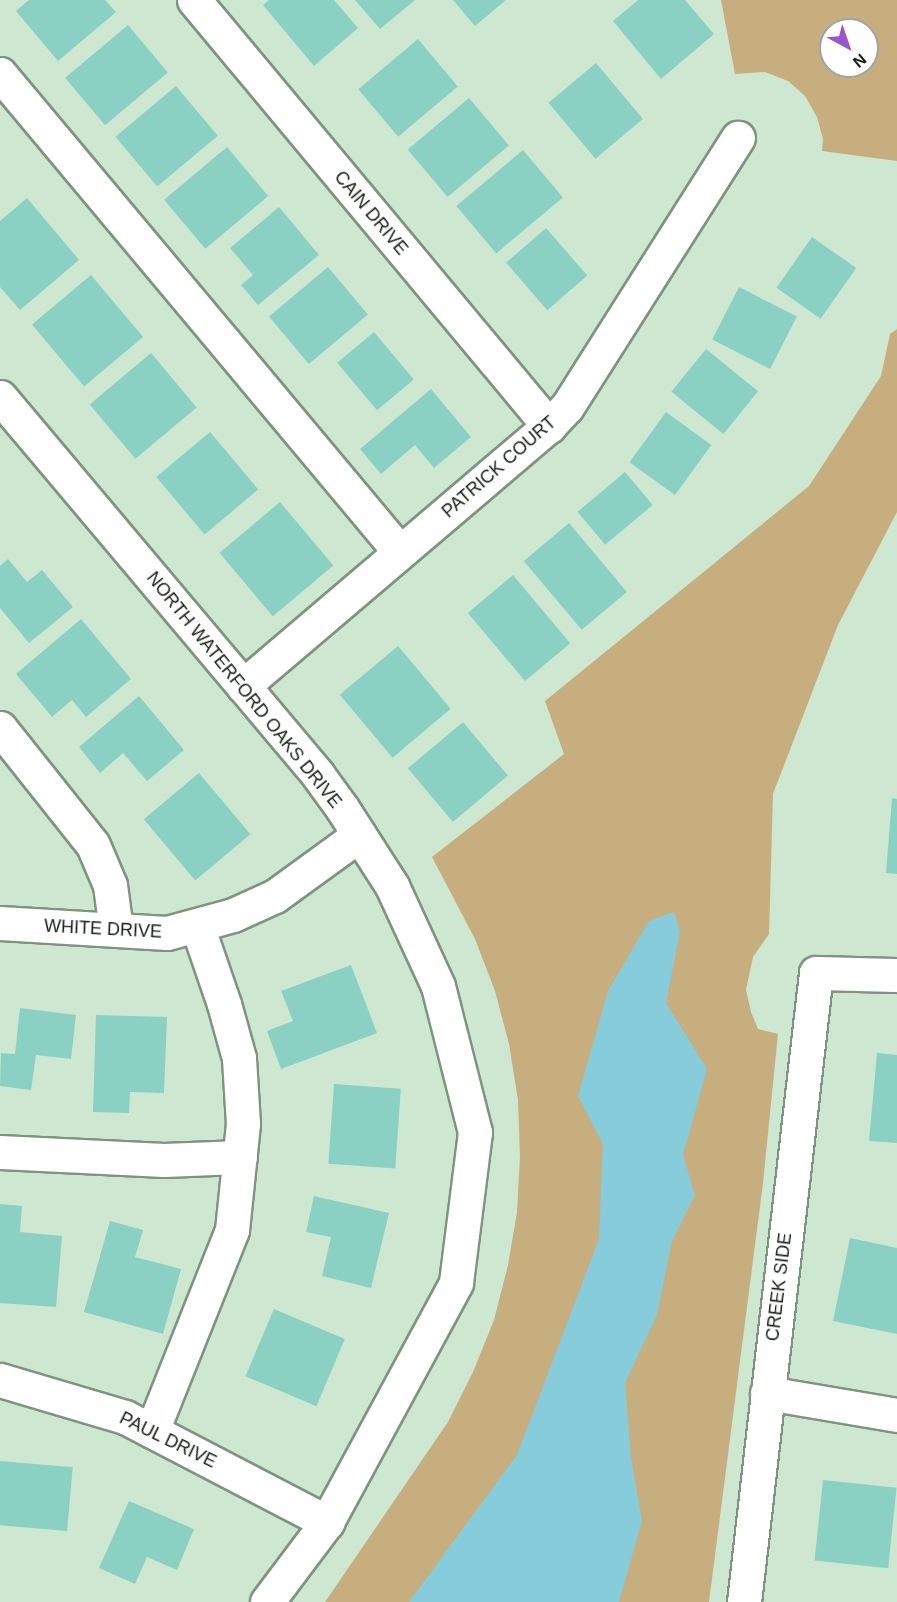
<!DOCTYPE html>
<html>
<head>
<meta charset="utf-8">
<style>
  body { margin:0 }
  #map { position:relative; width:897px; height:1602px; overflow:hidden; background:#cee7d0; font-family:Helvetica,sans-serif }
  div>[style] { position:absolute }
  .green>* { inset:0; background:#c7ae7e }
  .water>* { inset:0; background:#86ccdb }
  .building>* { inset:0; background:#8bd1c3; transform-origin:0 0 }
  .roads { filter:drop-shadow(2px 0 #7d947f) drop-shadow(-2px 0 #7d947f) drop-shadow(0 2px #7d947f) drop-shadow(0 -2px #7d947f) }
  .minor>* { height:33px; margin:-16.5px; padding:0 16.5px; transform-origin:16.5px; border-radius:16.5px; background:#fff }
  span { translate:-50% -50%; white-space:nowrap; text-align:center; line-height:1.15; -webkit-text-stroke:6px #fff; paint-order:stroke }
  .street-label { font-size:18px; color:#141e16 }
  .north { position:absolute; left:819px; top:18px; width:60px; height:60px; box-sizing:border-box; background:#fff; border:2px solid #a1a5a2; border-radius:50%; rotate:140deg; font-size:16px; font-weight:700; line-height:24px; text-align:center; color:#141e16 }
  .north::after { content:''; display:block; margin:auto; width:21px; height:27px; background:#9955ca; clip-path:polygon(50% 0,100% 100%,50% 72%,0 100%) }
</style>
</head>
<body>
<div id="map">
  <div class="green">
    <div style="clip-path:polygon(evenodd,721px 0,897px 0,897px 161px,822px 151px,823px 139px,817px 117px,805px 96px,788px 81px,765px 72px,735px 74px,721px 0,831px 30px,867px 30px,867px 66px,831px 66px,831px 30px)"></div>
    <div style="clip-path:polygon(897px 329px,897px 512px,838px 625px,773px 794px,769px 934px,753px 957px,746px 990px,751px 1012px,758px 1029px,778px 1034px,763px 1183px,709px 1602px,325px 1602px,448px 1422px,473px 1372px,494px 1320px,508px 1265px,517px 1212px,520px 1156px,518px 1100px,509px 1044px,495px 991px,475px 939px,432px 857px,564px 754px,545px 701px,809px 486px,881px 376px,890px 334px)"></div>
  </div>
  <div class="water">
    <div style="clip-path:polygon(674px 912px,680px 931px,666px 1003px,707px 1069px,683px 1155px,695px 1195px,672px 1241px,657px 1315px,625px 1383px,631px 1457px,642px 1521px,619px 1602px,409px 1602px,517px 1455px,599px 1239px,603px 1144px,578px 1096px,608px 991px,649px 921px)"></div>
  </div>
  <div class="building">
    <div style="clip-path:polygon(29px 0,105px 0,116px 12px,58px 61px,16px 11px)"></div>
    <div style="clip-path:polygon(269px 0,334px 0,358px 28px,314px 66px,263px 5px)"></div>
    <div style="clip-path:polygon(355px 0,415px 0,380px 29px)"></div>
    <div style="clip-path:polygon(453px 0,506px 0,475px 26px)"></div>
    <div style="clip-path:polygon(638px 0,685px 0,714px 34px,661px 79px,613px 21px)"></div>
    <div style="left:128px;top:25px;width:62px;height:82px;rotate:50deg"></div>
    <div style="left:418px;top:39px;width:62px;height:78px;rotate:50deg"></div>
    <div style="left:596px;top:63px;width:73px;height:62px;rotate:50deg"></div>
    <div style="left:176px;top:86px;width:65px;height:79px;rotate:50deg"></div>
    <div style="left:469px;top:98px;width:62px;height:80px;rotate:50deg"></div>
    <div style="left:227px;top:147px;width:64px;height:82px;rotate:50deg"></div>
    <div style="left:523px;top:150px;width:62px;height:87px;rotate:50deg"></div>
    <div style="clip-path:polygon(27px 198px,79px 260px,20px 310px,0 287px,0 221px)"></div>
    <div style="clip-path:polygon(279px 207px,319px 255px,258px 305px,241px 285px,253px 275px,230px 248px)"></div>
    <div style="left:546px;top:228px;width:63px;height:53px;rotate:49deg"></div>
    <div style="left:812px;top:237px;width:54px;height:62px;rotate:35deg"></div>
    <div style="left:328px;top:267px;width:62px;height:77px;rotate:50deg"></div>
    <div style="left:91px;top:275px;width:81px;height:77px;rotate:50deg"></div>
    <div style="left:739px;top:287px;width:65px;height:59px;rotate:27deg"></div>
    <div style="left:374px;top:332px;width:62px;height:48px;rotate:50deg"></div>
    <div style="left:706px;top:349px;width:67px;height:55px;rotate:39deg"></div>
    <div style="left:151px;top:353px;width:71px;height:80px;rotate:50deg"></div>
    <div style="clip-path:polygon(431px 389px,471px 437px,434px 468px,415px 445px,381px 474px,360px 449px)"></div>
    <div style="left:666px;top:412px;width:56px;height:62px;rotate:36deg"></div>
    <div style="left:210px;top:432px;width:75px;height:70px;rotate:50deg"></div>
    <div style="left:625px;top:472px;width:43px;height:62px;rotate:50deg"></div>
    <div style="left:280px;top:502px;width:83px;height:79px;rotate:50deg"></div>
    <div style="left:569px;top:523px;width:90px;height:59px;rotate:50deg"></div>
    <div style="clip-path:polygon(8px 559px,27px 582px,42px 570px,73px 607px,29px 643px,0 608px,0 566px)"></div>
    <div style="left:513px;top:575px;width:89px;height:59px;rotate:50deg"></div>
    <div style="clip-path:polygon(81px 619px,131px 679px,86px 717px,72px 700px,52px 717px,16px 674px)"></div>
    <div style="left:398px;top:646px;width:82px;height:76px;rotate:50deg"></div>
    <div style="clip-path:polygon(139px 696px,184px 750px,147px 781px,123px 753px,100px 773px,79px 747px)"></div>
    <div style="left:463px;top:722px;width:70px;height:72px;rotate:50deg"></div>
    <div style="left:199px;top:773px;width:80px;height:72px;rotate:50deg"></div>
    <div style="clip-path:polygon(892px 798px,897px 799px,897px 874px,886px 873px)"></div>
    <div style="clip-path:polygon(351px 965px,377px 1033px,281px 1069px,267px 1031px,293px 1021px,281px 991px)"></div>
    <div style="clip-path:polygon(20px 1008px,76px 1015px,71px 1059px,36px 1055px,31px 1090px,0 1086px,1px 1053px,15px 1054px)"></div>
    <div style="clip-path:polygon(96px 1015px,167px 1017px,164px 1093px,130px 1092px,129px 1113px,93px 1112px)"></div>
    <div style="clip-path:polygon(877px 1053px,897px 1055px,897px 1143px,869px 1141px)"></div>
    <div style="left:334px;top:1084px;width:67px;height:80px;rotate:4deg"></div>
    <div style="clip-path:polygon(314px 1196px,389px 1213px,371px 1288px,322px 1276px,331px 1237px,306px 1232px)"></div>
    <div style="clip-path:polygon(0 1204px,22px 1206px,20px 1232px,62px 1236px,56px 1307px,0 1303px)"></div>
    <div style="clip-path:polygon(110px 1221px,143px 1230px,135px 1257px,181px 1269px,163px 1334px,84px 1312px)"></div>
    <div style="clip-path:polygon(850px 1238px,897px 1248px,897px 1334px,833px 1321px)"></div>
    <div style="left:274px;top:1309px;width:77px;height:73px;rotate:23deg"></div>
    <div style="left:0;top:1461px;width:73px;height:64px;rotate:5deg"></div>
    <div style="left:823px;top:1480px;width:74px;height:81px;rotate:6deg"></div>
    <div style="clip-path:polygon(129px 1501px,194px 1529px,177px 1570px,147px 1557px,135px 1584px,99px 1568px)"></div>
  </div>
  <div class="roads">
    <div class="minor">
      <div style="left:194px;top:0;width:555px;rotate:50.19deg"></div>
      <div style="left:0;top:74px;width:623px;rotate:50.08deg"></div>
      <div style="left:0;top:397px;width:494px;rotate:49.9deg"></div>
      <div style="left:318px;top:775px;width:41px;rotate:54deg"></div>
      <div style="left:342px;top:808px;width:93px;rotate:57.3deg"></div>
      <div style="left:392px;top:886px;width:110px;rotate:65.3deg"></div>
      <div style="left:438px;top:986px;width:151px;rotate:75.8deg"></div>
      <div style="left:475px;top:1132px;width:152px;rotate:97.2deg"></div>
      <div style="left:456px;top:1283px;width:272px;rotate:118.4deg"></div>
      <div style="left:327px;top:1522px;width:100px;rotate:126.9deg"></div>
      <div style="left:243px;top:686px;width:402px;rotate:-40.4deg"></div>
      <div style="left:549px;top:426px;width:26px;rotate:-47deg"></div>
      <div style="left:567px;top:407px;width:319px;rotate:-57.6deg"></div>
      <div style="left:0;top:728px;width:149px;rotate:51.5deg"></div>
      <div style="left:93px;top:845px;width:43px;rotate:67deg"></div>
      <div style="left:110px;top:885px;width:45px;rotate:82.4deg"></div>
      <div style="left:0;top:923px;width:167px;rotate:3.4deg"></div>
      <div style="left:167px;top:933px;width:68px;rotate:-15.3deg"></div>
      <div style="left:233px;top:915px;width:46px;rotate:-24.3deg"></div>
      <div style="left:275px;top:896px;width:104px;rotate:-36deg"></div>
      <div style="left:0;top:1152px;width:164px;rotate:2.8deg"></div>
      <div style="left:164px;top:1160px;width:76px;rotate:-2.3deg"></div>
      <div style="left:0;top:1380px;width:130px;rotate:16.5deg"></div>
      <div style="left:125px;top:1417px;width:228px;rotate:27.5deg"></div>
      <div style="left:767px;top:1393px;width:132px;rotate:9.6deg"></div>
      <div style="left:152px;top:1431px;width:216px;rotate:-68.3deg"></div>
      <div style="left:232px;top:1230px;width:107px;rotate:-84.1deg"></div>
      <div style="left:243px;top:1124px;width:66px;rotate:-93.5deg"></div>
      <div style="left:239px;top:1058px;width:56px;rotate:-105.5deg"></div>
      <div style="left:224px;top:1004px;width:83px;rotate:-108.9deg"></div>
      <div style="left:744px;top:1602px;width:633px;rotate:-83.47deg"></div>
      <div style="left:816px;top:973px;width:81px;rotate:1.4deg"></div>
    </div>
  </div>
  <div class="street-label">
    <span style="left:371px;top:213px;rotate:50deg">CAIN DRIVE</span>
    <span style="left:499px;top:467px;rotate:-41deg">PATRICK COURT</span>
    <span style="left:244px;top:690px;rotate:51deg">NORTH WATERFORD OAKS DRIVE</span>
    <span style="left:103px;top:929px;rotate:3deg">WHITE DRIVE</span>
    <span style="left:779px;top:1287px;rotate:-83deg">CREEK SIDE</span>
    <span style="left:168px;top:1440px;rotate:26deg">PAUL DRIVE</span>
  </div>
  <div class="north">N</div>
</div>
</body>
</html>
